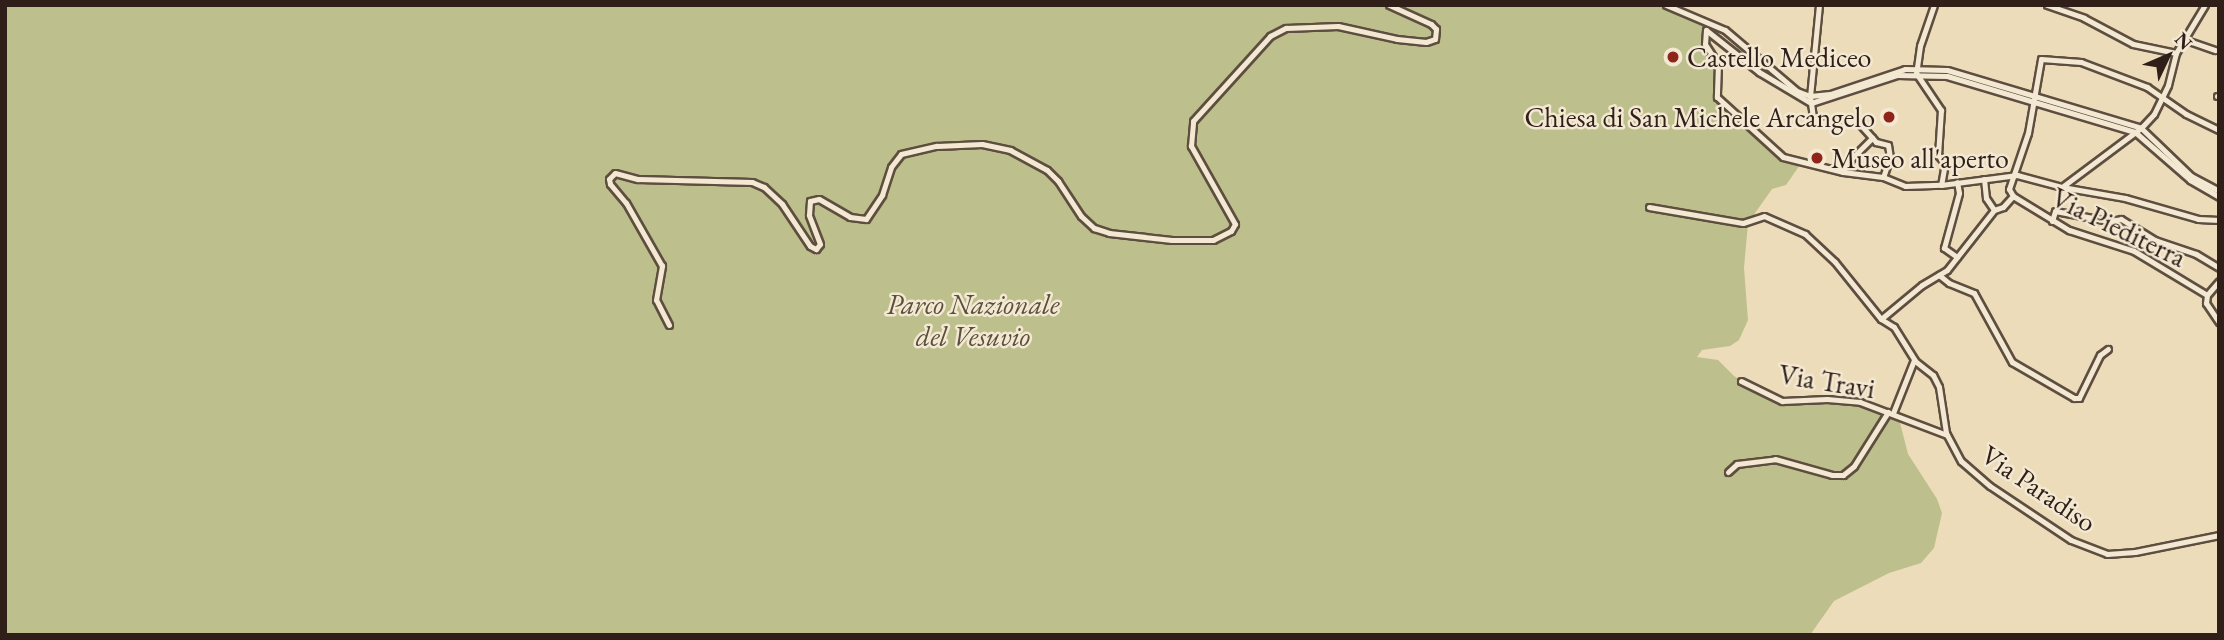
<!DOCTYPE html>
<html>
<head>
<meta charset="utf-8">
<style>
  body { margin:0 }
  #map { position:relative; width:2224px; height:640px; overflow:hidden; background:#ecdcba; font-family:"EB Garamond",serif }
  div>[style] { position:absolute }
  .green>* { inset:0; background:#bdbf8c }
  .roads { filter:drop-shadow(2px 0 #5e4e40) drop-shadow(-2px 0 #5e4e40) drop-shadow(0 2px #5e4e40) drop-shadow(0 -2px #5e4e40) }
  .street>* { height:5px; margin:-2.5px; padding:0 2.5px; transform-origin:2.5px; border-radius:2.5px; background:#f3e8d2 }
  .dots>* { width:19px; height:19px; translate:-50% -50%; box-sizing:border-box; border:4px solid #f3e8d2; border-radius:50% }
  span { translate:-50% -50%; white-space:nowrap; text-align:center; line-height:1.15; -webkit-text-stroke:5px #f3e8d2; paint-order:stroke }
  .poi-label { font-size:28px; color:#2f1f18 }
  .left { translate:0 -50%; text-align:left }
  .right { translate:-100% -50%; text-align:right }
  .street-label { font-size:28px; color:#2f1f18 }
  .park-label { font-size:28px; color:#5a4f3b; font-style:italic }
  .frame { position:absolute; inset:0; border:7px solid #2f1f18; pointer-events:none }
  .north { position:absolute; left:2133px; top:21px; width:70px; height:70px; -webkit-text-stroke:5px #f3e8d2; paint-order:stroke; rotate:46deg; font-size:19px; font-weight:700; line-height:28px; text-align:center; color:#2f1f18 }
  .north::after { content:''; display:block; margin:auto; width:24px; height:32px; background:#2f1f18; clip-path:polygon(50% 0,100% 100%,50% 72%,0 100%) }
</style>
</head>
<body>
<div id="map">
  <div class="green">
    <div style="clip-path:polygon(5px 5px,1674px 5px,1719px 25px,1711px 41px,1712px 52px,1721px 63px,1723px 100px,1782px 154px,1804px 159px,1786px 185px,1772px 189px,1748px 223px,1744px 268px,1748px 320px,1739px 340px,1730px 346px,1702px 350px,1697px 357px,1718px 360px,1734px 376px,1754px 388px,1786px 402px,1853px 398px,1897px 411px,1908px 454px,1937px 499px,1942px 513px,1934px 548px,1921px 563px,1889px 573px,1834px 601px,1810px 635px,5px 635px)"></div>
  </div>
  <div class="roads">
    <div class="street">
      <div style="left:1666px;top:5px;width:64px;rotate:23deg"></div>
      <div style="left:1725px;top:30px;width:94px;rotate:40.3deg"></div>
      <div style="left:1797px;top:91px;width:14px;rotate:21deg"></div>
      <div style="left:1810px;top:96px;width:20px;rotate:-6deg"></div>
      <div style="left:1830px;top:94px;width:79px;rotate:-18.4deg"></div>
      <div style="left:1905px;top:69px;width:42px;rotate:1.4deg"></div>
      <div style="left:1947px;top:70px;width:202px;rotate:16.6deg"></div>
      <div style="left:2141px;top:128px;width:69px;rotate:43.8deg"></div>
      <div style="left:2191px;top:176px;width:32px;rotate:28deg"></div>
      <div style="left:1819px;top:5px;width:91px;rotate:95.6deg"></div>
      <div style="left:1810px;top:96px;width:21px;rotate:82deg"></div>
      <div style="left:1813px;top:117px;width:10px;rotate:37deg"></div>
      <div style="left:1821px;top:123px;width:26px;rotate:-7deg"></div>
      <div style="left:1847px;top:120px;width:11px;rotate:10deg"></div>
      <div style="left:1858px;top:122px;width:27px;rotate:48deg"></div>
      <div style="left:1876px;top:142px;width:12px;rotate:14deg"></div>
      <div style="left:1888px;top:145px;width:12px;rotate:81deg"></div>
      <div style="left:1890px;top:157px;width:21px;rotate:109deg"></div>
      <div style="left:1934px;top:5px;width:43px;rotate:108.9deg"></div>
      <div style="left:1920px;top:46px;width:27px;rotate:98deg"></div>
      <div style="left:1916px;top:73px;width:45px;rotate:56deg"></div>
      <div style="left:1941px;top:110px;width:45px;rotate:93.8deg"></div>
      <div style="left:1938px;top:155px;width:11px;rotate:49deg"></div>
      <div style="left:1945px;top:163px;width:22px;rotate:100deg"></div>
      <div style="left:2047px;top:5px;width:39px;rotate:19deg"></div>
      <div style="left:2084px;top:18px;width:55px;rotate:28deg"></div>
      <div style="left:2133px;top:44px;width:44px;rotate:11.8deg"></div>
      <div style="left:1706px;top:30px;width:14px;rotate:94deg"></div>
      <div style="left:1705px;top:44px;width:24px;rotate:57deg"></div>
      <div style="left:1718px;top:64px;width:33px;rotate:92deg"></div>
      <div style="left:1717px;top:97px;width:89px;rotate:42.3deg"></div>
      <div style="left:1783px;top:157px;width:62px;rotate:14deg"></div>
      <div style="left:1843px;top:172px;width:40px;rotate:7.1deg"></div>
      <div style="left:1883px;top:177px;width:24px;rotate:22deg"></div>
      <div style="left:1905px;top:186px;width:36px;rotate:-2deg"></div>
      <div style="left:1941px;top:185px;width:77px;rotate:-7.5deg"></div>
      <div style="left:2017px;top:175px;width:47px;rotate:14.9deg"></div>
      <div style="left:2062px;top:187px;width:99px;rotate:-36.8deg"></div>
      <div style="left:2141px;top:128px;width:19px;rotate:-47deg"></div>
      <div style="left:2154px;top:114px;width:32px;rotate:-64deg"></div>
      <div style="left:2168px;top:85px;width:33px;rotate:-76deg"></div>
      <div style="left:2176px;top:53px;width:56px;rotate:-58.9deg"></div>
      <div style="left:1706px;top:30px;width:68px;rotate:38.4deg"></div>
      <div style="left:1759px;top:72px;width:61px;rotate:30.8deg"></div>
      <div style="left:1811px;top:103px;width:90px;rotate:-18deg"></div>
      <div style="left:1897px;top:75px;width:50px;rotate:1.1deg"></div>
      <div style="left:1947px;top:76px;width:196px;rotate:16.6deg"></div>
      <div style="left:2135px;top:132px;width:73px;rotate:41.1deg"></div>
      <div style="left:2190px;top:180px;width:34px;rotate:30deg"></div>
      <div style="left:2183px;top:39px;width:34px;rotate:19deg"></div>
      <div style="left:2217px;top:96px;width:2px"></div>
      <div style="left:1843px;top:172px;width:13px;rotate:-61deg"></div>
      <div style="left:1849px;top:161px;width:33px;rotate:-45deg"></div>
      <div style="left:1984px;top:179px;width:19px;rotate:84deg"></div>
      <div style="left:1986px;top:198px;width:14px;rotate:56deg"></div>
      <div style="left:2062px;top:187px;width:64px;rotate:9.9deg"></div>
      <div style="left:2125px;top:198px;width:76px;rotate:16deg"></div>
      <div style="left:2198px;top:219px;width:21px;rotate:3deg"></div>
      <div style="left:2013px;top:196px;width:8px;rotate:-120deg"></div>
      <div style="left:2009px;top:189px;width:59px;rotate:-71.3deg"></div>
      <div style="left:2028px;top:133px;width:75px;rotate:-80deg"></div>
      <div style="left:2041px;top:59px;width:40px;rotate:4.3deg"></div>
      <div style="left:2081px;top:62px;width:71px;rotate:20.7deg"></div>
      <div style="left:2147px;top:87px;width:47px;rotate:34.7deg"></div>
      <div style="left:2186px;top:114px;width:37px;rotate:26deg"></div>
      <div style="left:2013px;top:196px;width:66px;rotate:31.3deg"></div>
      <div style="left:2069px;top:230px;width:68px;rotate:17.9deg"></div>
      <div style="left:2134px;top:251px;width:85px;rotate:31.1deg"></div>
      <div style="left:1649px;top:207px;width:95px;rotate:9.7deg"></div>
      <div style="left:1743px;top:223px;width:22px;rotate:-18deg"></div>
      <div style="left:1764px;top:216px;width:45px;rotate:23.7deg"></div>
      <div style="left:1805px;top:234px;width:41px;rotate:43deg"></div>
      <div style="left:1835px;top:262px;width:73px;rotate:51.1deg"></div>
      <div style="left:1881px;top:319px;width:15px;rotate:32deg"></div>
      <div style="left:1894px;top:327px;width:40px;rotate:58deg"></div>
      <div style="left:1915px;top:361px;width:23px;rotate:38deg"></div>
      <div style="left:1933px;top:375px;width:13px;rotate:63deg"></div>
      <div style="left:1939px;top:387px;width:47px;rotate:81.3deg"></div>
      <div style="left:1946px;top:433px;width:32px;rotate:62deg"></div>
      <div style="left:1961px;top:461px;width:38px;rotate:41deg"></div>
      <div style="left:1990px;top:486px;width:97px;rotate:33.7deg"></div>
      <div style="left:2071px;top:540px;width:39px;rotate:21deg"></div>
      <div style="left:2107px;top:554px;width:28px;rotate:-4deg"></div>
      <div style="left:2135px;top:552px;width:86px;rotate:-11.4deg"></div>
      <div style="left:2052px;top:221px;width:10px;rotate:-73deg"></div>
      <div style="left:2055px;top:211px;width:55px;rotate:10.5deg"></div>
      <div style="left:2109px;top:221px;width:12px;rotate:-9deg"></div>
      <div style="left:2121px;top:219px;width:40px;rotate:32deg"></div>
      <div style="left:2155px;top:240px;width:43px;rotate:18.9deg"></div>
      <div style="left:2196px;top:254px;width:27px;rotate:31deg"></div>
      <div style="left:1957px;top:257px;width:16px;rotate:-145deg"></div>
      <div style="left:1944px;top:248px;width:57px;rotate:-74.7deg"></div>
      <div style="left:1959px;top:193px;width:11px;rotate:-100deg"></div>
      <div style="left:1939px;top:275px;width:13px;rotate:39deg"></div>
      <div style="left:1949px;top:283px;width:27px;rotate:22deg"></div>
      <div style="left:1974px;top:293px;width:79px;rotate:61.2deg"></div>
      <div style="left:2012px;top:362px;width:72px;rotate:30.1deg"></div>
      <div style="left:2074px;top:398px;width:5px"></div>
      <div style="left:2079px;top:398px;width:48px;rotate:-64deg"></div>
      <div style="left:2100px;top:355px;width:10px;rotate:-37deg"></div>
      <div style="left:2207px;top:295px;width:8px;rotate:97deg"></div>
      <div style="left:2206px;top:303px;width:23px;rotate:56deg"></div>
      <div style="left:2207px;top:295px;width:18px;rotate:-49deg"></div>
      <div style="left:1881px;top:319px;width:53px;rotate:-39.7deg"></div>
      <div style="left:1922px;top:285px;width:29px;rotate:-31deg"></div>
      <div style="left:1947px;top:270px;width:76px;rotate:-51.9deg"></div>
      <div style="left:1994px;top:210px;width:9px;rotate:-18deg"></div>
      <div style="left:2003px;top:207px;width:15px;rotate:-48deg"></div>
      <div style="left:669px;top:325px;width:28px;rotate:-117deg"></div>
      <div style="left:656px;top:300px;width:35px;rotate:-80deg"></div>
      <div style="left:662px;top:266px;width:73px;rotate:-119.7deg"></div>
      <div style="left:626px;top:203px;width:25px;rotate:-130deg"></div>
      <div style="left:610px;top:184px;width:5px;rotate:-101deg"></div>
      <div style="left:609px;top:179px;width:8px;rotate:-45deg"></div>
      <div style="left:615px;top:173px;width:24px;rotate:15deg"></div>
      <div style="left:638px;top:179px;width:114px;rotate:1.5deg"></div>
      <div style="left:752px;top:182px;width:13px;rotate:23deg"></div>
      <div style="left:764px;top:187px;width:25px;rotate:43deg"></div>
      <div style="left:782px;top:204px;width:50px;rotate:56.3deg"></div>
      <div style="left:810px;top:246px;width:7px;rotate:27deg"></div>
      <div style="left:816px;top:249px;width:6px;rotate:-51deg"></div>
      <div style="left:820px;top:244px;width:31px;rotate:-111deg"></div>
      <div style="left:809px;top:215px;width:14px;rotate:-86deg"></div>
      <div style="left:810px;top:201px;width:9px;rotate:-13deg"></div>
      <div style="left:819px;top:199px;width:36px;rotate:30deg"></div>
      <div style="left:850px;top:217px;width:16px;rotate:7deg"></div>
      <div style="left:866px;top:219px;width:29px;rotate:-56deg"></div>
      <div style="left:882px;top:195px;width:29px;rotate:-72deg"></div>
      <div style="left:891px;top:167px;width:16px;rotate:-52deg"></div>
      <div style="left:901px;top:154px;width:37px;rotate:-13deg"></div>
      <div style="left:937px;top:146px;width:45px;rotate:-2.5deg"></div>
      <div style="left:982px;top:144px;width:29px;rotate:12deg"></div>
      <div style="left:1010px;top:150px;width:42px;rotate:28.4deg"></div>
      <div style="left:1047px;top:170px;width:16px;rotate:45deg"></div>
      <div style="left:1058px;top:181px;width:42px;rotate:56.7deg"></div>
      <div style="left:1081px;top:216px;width:18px;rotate:43deg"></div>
      <div style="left:1094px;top:228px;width:16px;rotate:18deg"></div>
      <div style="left:1109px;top:233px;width:63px;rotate:6.3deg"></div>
      <div style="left:1172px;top:240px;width:41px"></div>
      <div style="left:1213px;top:240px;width:20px;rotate:-27deg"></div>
      <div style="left:1231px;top:231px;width:8px;rotate:-60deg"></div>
      <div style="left:1235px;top:224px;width:90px;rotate:-119.4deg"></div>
      <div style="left:1191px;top:146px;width:25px;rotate:-85deg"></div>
      <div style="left:1193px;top:121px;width:115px;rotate:-47.8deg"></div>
      <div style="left:1270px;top:36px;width:18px;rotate:-27deg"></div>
      <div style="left:1286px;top:28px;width:52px;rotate:-2.2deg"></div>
      <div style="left:1338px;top:26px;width:60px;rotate:12.4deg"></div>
      <div style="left:1397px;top:39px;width:29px;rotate:6deg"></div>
      <div style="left:1426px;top:42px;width:9px;rotate:-18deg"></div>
      <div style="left:1435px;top:39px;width:10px;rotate:-84deg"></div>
      <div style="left:1436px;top:29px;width:7px;rotate:-135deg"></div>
      <div style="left:1431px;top:24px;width:46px;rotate:-155.7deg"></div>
      <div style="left:1741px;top:381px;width:46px;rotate:26deg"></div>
      <div style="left:1782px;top:401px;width:45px;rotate:-2.5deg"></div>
      <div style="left:1827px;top:399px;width:33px;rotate:5deg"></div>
      <div style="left:1860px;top:402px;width:93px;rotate:20.8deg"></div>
      <div style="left:1893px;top:413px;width:57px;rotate:-68.4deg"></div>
      <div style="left:1728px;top:472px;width:12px;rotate:-42deg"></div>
      <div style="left:1737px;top:464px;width:38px;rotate:-7deg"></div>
      <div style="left:1775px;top:459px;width:59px;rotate:15.7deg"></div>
      <div style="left:1832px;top:475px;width:11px"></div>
      <div style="left:1843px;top:475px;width:14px;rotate:-39deg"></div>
      <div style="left:1854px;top:466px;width:64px;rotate:-57.8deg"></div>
    </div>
  </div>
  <div class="dots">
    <div style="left:1673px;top:57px;background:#8f2418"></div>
    <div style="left:1889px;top:117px;background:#8f2418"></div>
    <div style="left:1817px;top:158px;background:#8f2418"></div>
  </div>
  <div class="poi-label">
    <span class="left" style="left:1687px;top:57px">Castello Mediceo</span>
    <span class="right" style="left:1875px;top:117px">Chiesa di San Michele Arcangelo</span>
    <span class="left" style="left:1831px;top:158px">Museo all'aperto</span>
  </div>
  <div class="street-label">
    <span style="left:2119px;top:227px;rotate:26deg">Via Piediterra</span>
    <span style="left:1827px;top:381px;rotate:9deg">Via Travi</span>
    <span style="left:2039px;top:488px;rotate:34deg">Via Paradiso</span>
  </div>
  <div class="park-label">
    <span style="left:973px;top:320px">Parco Nazionale<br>del Vesuvio</span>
  </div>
  <div class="frame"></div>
  <div class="north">N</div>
</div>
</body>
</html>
